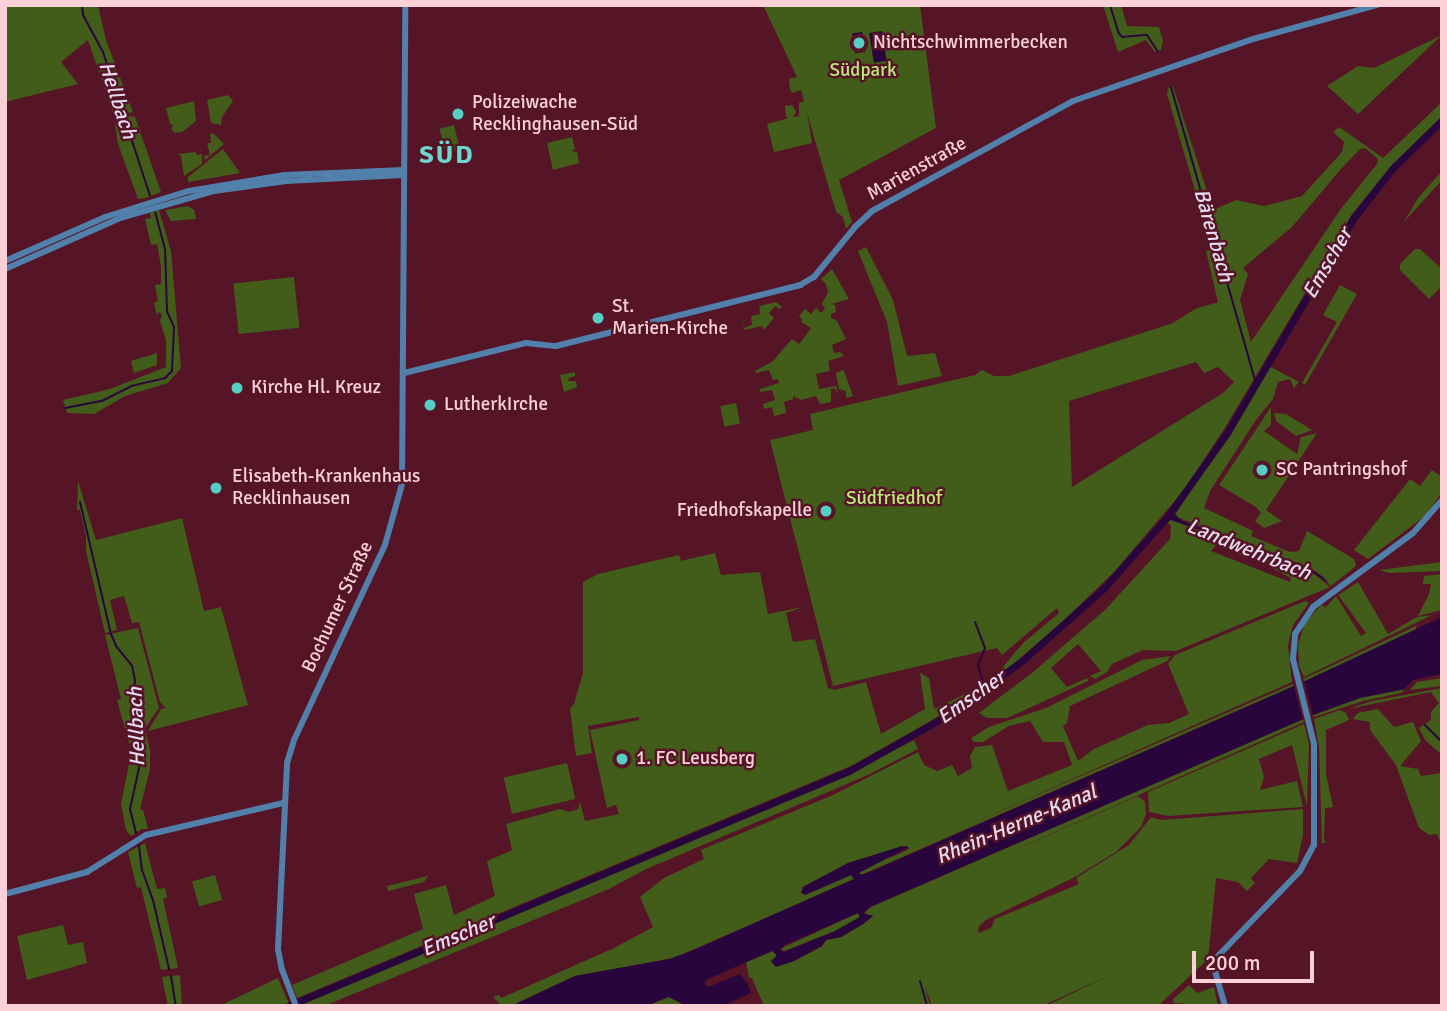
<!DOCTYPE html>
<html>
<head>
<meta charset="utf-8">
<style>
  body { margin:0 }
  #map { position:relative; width:1447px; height:1011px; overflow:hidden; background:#551527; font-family:Signika,sans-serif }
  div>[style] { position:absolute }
  .green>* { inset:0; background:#425c19; transform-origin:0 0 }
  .water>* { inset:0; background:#28063d; transform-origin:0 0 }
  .pier>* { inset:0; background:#551527; transform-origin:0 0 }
  .stream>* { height:2px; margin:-1px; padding:0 1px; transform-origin:1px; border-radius:1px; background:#28063d }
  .river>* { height:7px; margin:-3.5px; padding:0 3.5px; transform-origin:3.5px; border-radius:3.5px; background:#28063d }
  .secondary>* { height:6px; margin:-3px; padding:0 3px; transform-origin:3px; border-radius:3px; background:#5180ab }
  .dots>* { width:19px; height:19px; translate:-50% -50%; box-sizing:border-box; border:4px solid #551527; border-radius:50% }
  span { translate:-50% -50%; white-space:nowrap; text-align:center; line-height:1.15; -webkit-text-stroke:5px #551527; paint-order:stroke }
  .poi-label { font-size:19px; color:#fad1d7 }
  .left { translate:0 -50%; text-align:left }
  .right { translate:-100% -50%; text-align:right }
  .park-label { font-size:19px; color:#baea77 }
  .street-label { font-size:19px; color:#fad1d7 }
  .water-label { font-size:21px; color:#e6dbf0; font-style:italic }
  .district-label { font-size:26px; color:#6dd7ce; font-weight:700; letter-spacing:2px }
  .frame { position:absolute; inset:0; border:7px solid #fad1d7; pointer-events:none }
  .scale { position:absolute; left:1192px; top:951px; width:122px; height:32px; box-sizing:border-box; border:4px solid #fad1d7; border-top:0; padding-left:9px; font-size:21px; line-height:24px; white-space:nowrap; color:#fad1d7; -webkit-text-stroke:5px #551527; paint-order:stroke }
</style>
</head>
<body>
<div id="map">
  <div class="green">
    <div style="clip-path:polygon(5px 5px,98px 5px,106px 40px,133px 112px,118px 116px,113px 113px,88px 40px,61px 62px,78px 84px,5px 102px)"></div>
    <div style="clip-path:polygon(763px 5px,920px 5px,936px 128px,839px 180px,852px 222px,846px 229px,843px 217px,836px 212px,807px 113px,812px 143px,774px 152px,767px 124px,789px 118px,786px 117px,785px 106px,792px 105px,796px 112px,793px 117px,799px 116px,799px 103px,804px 101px,801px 90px,792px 93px,790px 89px,789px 79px,797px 77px)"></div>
    <div style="clip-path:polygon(1103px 5px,1121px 5px,1127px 26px,1159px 27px,1163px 41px,1161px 50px,1155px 52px,1146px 40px,1118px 52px)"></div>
    <div style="clip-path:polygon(1442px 35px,1358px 114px,1327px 86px,1358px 66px,1374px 68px)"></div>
    <div style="clip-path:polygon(evenodd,1173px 86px,1213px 210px,1236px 200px,1264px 206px,1302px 196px,1342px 152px,1344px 142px,1333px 132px,1339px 127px,1383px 158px,1442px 102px,1442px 117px,1393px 164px,1352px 214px,1226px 426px,1184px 490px,1114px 572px,1063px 621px,1011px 666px,934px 719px,853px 765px,297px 998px,292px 985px,423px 929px,414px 894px,446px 885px,454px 915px,495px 896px,487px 861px,512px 850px,506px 824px,560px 809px,569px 812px,578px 809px,580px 802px,585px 821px,619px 814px,616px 805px,607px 808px,590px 730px,639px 720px,639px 717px,588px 726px,592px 753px,576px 756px,570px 709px,574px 704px,583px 673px,583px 582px,598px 574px,679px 555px,681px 561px,715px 553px,721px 575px,760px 572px,768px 614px,803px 607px,786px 613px,793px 642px,815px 639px,828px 688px,835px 690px,866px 682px,881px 734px,925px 709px,920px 673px,929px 678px,934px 709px,977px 688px,998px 673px,1023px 643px,1059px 613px,1057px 608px,1002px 655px,997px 648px,833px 686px,770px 440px,813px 430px,810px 414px,975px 375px,982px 370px,994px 376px,1009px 376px,1173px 323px,1195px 309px,1218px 302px,1206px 251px,1212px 249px,1167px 94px,1168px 88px,1173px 86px,1365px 148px,1378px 159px,1377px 164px,1340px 210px,1251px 342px,1240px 300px,1248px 274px,1243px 268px,1292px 227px,1341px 169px,1360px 149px,1365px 148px,1173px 86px,1196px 362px,1204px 373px,1218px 367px,1234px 382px,1223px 393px,1072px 487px,1069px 401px,1196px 362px)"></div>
    <div style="clip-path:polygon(228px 95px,233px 101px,222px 117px,221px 125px,211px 123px,207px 100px)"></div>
    <div style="clip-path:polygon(194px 101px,196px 121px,182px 132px,175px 133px,171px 129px,173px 125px,170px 124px,166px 108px)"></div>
    <div style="clip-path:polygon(128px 116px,135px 117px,161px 192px,145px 198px,138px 199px,118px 144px,115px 125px,118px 118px)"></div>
    <div style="left:454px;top:125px;width:25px;height:15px;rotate:76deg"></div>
    <div style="clip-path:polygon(213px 133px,224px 144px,205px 160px,204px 156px,210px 155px,207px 143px,211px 143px,210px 134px)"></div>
    <div style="clip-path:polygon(572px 137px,575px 149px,571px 151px,577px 152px,579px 163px,553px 170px,547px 143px)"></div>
    <div style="clip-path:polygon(223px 149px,240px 173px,188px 182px,188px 177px)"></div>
    <div style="clip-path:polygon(196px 152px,197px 155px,202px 154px,202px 164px,184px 176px,181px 156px,178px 154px)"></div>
    <div style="clip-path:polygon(1442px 171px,1442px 180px,1404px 222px,1418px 198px)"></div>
    <div style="clip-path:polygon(188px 206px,194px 210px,196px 219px,171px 221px,165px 210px)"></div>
    <div style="clip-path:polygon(159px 210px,171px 251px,181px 368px,168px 383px,125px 396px,94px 414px,67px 413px,63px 400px,110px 389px,166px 367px,166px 340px,160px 321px,162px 315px,159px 312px,157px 315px,154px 303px,158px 301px,155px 285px,161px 284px,161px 266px,157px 244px,151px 245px,145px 219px,151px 218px,150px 213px)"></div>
    <div style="clip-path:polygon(866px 247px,893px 300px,907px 356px,935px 353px,942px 376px,898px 386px,887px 322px,858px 251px)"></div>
    <div style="clip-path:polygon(1415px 249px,1420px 249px,1442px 269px,1442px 286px,1429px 299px,1400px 270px,1400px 264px)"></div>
    <div style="clip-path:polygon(832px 269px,849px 299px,831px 304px,835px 305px,836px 312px,831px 314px,831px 318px,837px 321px,846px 339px,832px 345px,834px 353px,840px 352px,844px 356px,828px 361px,830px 371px,816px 374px,819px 389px,836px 386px,838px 393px,834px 388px,831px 389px,831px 402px,820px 404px,816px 396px,801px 400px,793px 396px,793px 399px,784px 402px,786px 413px,774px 416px,772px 407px,764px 409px,763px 404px,775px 400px,772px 390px,760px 392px,760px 389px,779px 383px,778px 379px,773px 380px,769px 370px,756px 373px,755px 371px,772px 362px,792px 339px,799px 344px,806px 335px,811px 328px,801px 322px,802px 319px,799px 316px,805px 309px,811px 314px,816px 308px,821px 313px,825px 309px,822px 304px,828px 292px,826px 284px,821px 279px)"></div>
    <div style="left:294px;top:277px;width:51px;height:61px;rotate:84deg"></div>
    <div style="clip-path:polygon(1340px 285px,1357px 294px,1305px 385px,1302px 383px,1337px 322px,1323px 315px)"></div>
    <div style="clip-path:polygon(759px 301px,760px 306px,776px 302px,782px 307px,780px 309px,775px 306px,769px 313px,774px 318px,764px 330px,762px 326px,744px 330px,740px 313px,744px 328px,752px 325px,751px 316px,760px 314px)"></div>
    <div style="clip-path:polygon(157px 353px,157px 365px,134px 373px,131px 361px)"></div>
    <div style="clip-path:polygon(1269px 366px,1299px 382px,1294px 388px,1290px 379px,1278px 382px,1273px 399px,1256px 420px,1210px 491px,1204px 508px,1253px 531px,1251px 536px,1290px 552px,1299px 551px,1307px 531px,1354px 559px,1356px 566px,1331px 586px,1310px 568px,1174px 516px,1228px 436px)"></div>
    <div style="clip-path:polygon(842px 370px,844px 371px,853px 396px,846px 398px,846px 391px,839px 389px,836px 373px)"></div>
    <div style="clip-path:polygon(575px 372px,575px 376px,569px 378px,568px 381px,576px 381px,577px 387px,564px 392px,560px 375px)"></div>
    <div style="left:736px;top:403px;width:21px;height:16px;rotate:79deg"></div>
    <div style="clip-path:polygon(1271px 407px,1271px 425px,1264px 431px,1297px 454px,1301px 437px,1317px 433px,1266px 510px,1282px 521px,1264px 528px,1255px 521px,1261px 513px,1256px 507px,1219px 485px)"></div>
    <div style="clip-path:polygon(1274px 413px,1286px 414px,1312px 430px,1296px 436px,1276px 421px)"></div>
    <div style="clip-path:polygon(1432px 470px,1442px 477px,1442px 492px,1425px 516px,1368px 559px,1354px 550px,1410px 479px,1420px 486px)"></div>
    <div style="clip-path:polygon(78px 481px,96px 540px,182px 518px,204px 611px,221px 607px,248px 705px,148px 731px,161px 709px,166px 708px,160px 702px,139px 622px,132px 623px,124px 596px,110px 600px,117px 630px,105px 633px,86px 551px,86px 536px,80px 510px,77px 510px)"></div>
    <div style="clip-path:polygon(evenodd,1171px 520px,1309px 570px,1330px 587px,1176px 651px,1143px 650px,1112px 664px,1107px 672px,1095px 679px,1090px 676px,1101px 671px,1078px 644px,1051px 668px,1067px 687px,1087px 678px,1088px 681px,1007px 718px,987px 718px,979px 713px,1032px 673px,1106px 609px,1170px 539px,1171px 525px,1167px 523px,1171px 520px,1216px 545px,1268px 566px,1291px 578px,1290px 582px,1211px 551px,1216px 545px)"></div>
    <div style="clip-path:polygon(1442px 562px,1441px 571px,1389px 573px,1379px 570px)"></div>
    <div style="clip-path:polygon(1442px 574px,1442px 610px,1418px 616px,1429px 594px,1431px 584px,1423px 584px,1424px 576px)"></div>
    <div style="clip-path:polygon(1358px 582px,1388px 634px,1417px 617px,1432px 615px,1304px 677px,1299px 666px,1298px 644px,1305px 623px,1321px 605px,1326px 607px,1336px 596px,1361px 636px,1366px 633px,1338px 595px)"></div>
    <div style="clip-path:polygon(1305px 601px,1309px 603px,1293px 625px,1288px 645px,1292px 682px,966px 826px,1293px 684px,1294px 686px,861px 875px,859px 872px,871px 864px,899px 854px,909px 849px,907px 846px,848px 863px,803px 887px,801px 893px,812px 892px,851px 875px,854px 879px,674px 958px,575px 976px,511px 1006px,502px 1006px,493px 997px,499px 995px,501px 998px,614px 948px,653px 927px,640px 897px,664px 878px,704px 859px,701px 850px,833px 795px,918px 752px,924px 765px,937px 771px,952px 765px,958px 776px,972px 768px,970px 756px,975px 747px,992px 745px,1008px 791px,1072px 765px,1064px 742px,1043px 742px,1030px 721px,1009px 726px,983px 742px,974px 742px,971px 738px,989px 727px,1046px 708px,1142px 660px,1171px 656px,1167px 661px,1070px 706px,1067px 723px,1063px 726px,1078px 761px,1094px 749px,1148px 725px,1169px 723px,1189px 714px,1168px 664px,1175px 655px)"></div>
    <div style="clip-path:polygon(1416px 626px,1416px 630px,1304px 682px,1303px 679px)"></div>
    <div style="clip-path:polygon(138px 628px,159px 708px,145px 728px,150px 750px,150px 769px,140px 809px,143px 810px,148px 829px,142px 829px,131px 836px,126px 830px,121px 804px,133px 744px,129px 743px,117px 700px,121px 699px,105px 635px)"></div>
    <div style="clip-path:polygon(1442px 678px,1442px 686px,1410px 690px,1417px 682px)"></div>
    <div style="clip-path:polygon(1442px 688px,1442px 755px,1425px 740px,1419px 728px,1431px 720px,1431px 712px,1439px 703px,1431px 692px,1348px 709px,1372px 701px)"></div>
    <div style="clip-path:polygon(1405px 689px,1401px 693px,1363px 701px,1314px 717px,1313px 715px,1360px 698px)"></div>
    <div style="clip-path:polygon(1378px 709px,1394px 727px,1413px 722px,1421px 741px,1400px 766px,1418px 769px,1421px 776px,1442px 773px,1442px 846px,1437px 834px,1429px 835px,1419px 828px,1396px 765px,1370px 730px,1370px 722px,1353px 719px,1358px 713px)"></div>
    <div style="clip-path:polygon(1340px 710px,1346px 713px,1349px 720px,1326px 730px,1326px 774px,1333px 807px,1325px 808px,1324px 841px,1327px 841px,1322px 844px,1319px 747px,1314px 719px)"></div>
    <div style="clip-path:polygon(1303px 719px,1304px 722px,951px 878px,1138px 796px,1145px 802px,1146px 814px,1141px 827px,1116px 852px,1073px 878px,986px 920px,979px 926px,978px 933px,991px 928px,995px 919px,1079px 884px,1076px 878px,1129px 845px,1151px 817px,1161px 820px,1303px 809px,1303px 835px,1297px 863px,1269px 859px,1251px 878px,1255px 883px,1247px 891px,1238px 882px,1216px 878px,1208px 959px,1158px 1006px,1046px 1006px,1110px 975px,1042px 1006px,932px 1006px,924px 984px,930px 1006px,764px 1006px,752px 978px,749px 978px,746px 962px,773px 951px,777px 956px,771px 962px,776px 967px,794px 961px,822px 946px,826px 940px,841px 937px,863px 924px,873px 916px,864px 914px,869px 908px)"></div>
    <div style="clip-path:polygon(1304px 724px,1309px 744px,1307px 806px,1292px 745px,1259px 759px,1264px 777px,1260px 790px,1297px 781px,1303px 807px,1168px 816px,1149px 812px,1148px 792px)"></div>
    <div style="clip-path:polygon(914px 740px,918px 749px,868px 775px,644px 870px,609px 889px,324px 1006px,300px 1005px,850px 773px)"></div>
    <div style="left:567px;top:763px;width:37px;height:65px;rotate:77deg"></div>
    <div style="clip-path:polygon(145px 843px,157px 889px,165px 888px,167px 897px,163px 899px,178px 968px,161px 970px,141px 887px,137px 888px,128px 852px)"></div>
    <div style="left:215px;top:875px;width:26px;height:24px;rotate:74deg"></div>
    <div style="clip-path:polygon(428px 876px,424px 882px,388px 891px,387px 886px)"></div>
    <div style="clip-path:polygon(858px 913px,860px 917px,835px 931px,784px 951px,780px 949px)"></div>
    <div style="clip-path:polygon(63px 925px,68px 945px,83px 942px,87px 963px,27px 980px,17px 936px)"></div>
    <div style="clip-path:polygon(180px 975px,182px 1006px,168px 1006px,162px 977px)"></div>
    <div style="clip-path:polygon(278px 978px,290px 1006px,219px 1006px)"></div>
    <div style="clip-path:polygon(1189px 985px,1197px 993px,1214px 987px,1218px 1006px,1173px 1003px,1173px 999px)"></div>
    <div style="clip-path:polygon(669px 997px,686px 1006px,646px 1006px,664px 998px)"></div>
  </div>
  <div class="water">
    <div style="left:882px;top:31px;width:30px;height:13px;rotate:81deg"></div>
    <div style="left:862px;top:32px;width:20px;height:10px;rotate:81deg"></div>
    <div style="clip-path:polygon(1175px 514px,1182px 521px,1310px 568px,1323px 577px,1330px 584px,1309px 570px,1171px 520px)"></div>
    <div style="clip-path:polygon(evenodd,1442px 617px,1442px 674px,1413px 680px,1405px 689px,1360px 698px,1313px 715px,872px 906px,863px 913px,873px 916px,863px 924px,841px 937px,826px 940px,822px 946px,794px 961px,776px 967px,771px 961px,777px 955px,772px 951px,708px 979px,704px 983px,708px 987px,740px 974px,747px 983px,751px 993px,723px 1006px,686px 1006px,669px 997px,646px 1006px,511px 1006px,575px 976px,669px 959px,694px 950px,854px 879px,851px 875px,805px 895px,801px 893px,803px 887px,848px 863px,902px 846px,909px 847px,859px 873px,861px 875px,877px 869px,1294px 686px,1442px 617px,858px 913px,860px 917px,835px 931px,784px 952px,780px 950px,785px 945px,858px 913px)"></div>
  </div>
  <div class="pier">
    <div style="left:1303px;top:678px;width:41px;height:11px;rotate:75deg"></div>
  </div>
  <div class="stream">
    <div style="left:82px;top:5px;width:10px;rotate:84deg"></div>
    <div style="left:83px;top:15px;width:42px;rotate:61.6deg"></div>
    <div style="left:103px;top:52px;width:151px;rotate:71.9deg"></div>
    <div style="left:1110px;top:5px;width:28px;rotate:73deg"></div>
    <div style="left:1118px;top:32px;width:6px;rotate:51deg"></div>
    <div style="left:1122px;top:37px;width:25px;rotate:-5deg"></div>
    <div style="left:1147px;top:35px;width:20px;rotate:57deg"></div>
    <div style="left:1171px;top:87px;width:308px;rotate:74deg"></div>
    <div style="left:65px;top:408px;width:38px;rotate:-11deg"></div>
    <div style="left:102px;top:401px;width:33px;rotate:-27deg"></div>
    <div style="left:131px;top:386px;width:35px;rotate:-13deg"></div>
    <div style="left:165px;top:378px;width:10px;rotate:-45deg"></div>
    <div style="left:172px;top:371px;width:44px;rotate:-87.4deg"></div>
    <div style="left:174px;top:327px;width:17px;rotate:-114deg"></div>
    <div style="left:167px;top:311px;width:62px;rotate:-91.8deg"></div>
    <div style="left:165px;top:249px;width:38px;rotate:-105deg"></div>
    <div style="left:80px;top:502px;width:136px;rotate:76.8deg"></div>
    <div style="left:111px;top:634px;width:13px;rotate:67deg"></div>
    <div style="left:116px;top:646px;width:26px;rotate:51deg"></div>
    <div style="left:132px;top:666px;width:14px;rotate:78deg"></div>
    <div style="left:135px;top:680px;width:15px;rotate:94deg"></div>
    <div style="left:134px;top:695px;width:64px;rotate:83.8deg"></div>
    <div style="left:141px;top:759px;width:51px;rotate:102.4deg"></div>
    <div style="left:130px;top:809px;width:25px;rotate:76deg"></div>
    <div style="left:1168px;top:516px;width:8px;rotate:23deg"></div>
    <div style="left:975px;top:622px;width:28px;rotate:69deg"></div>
    <div style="left:985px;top:648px;width:18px;rotate:112deg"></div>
    <div style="left:978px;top:665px;width:25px;rotate:74deg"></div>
    <div style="left:1425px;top:725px;width:24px;rotate:45deg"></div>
    <div style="left:139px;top:846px;width:24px;rotate:83deg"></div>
    <div style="left:142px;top:870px;width:32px;rotate:70deg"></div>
    <div style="left:153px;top:900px;width:71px;rotate:76.9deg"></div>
    <div style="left:171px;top:976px;width:30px;rotate:81deg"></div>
    <div style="left:920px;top:981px;width:26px;rotate:74deg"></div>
  </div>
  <div class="river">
    <div style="left:288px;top:1006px;width:608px;rotate:-22.73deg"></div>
    <div style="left:849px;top:771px;width:112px;rotate:-29.6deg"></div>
    <div style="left:946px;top:716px;width:95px;rotate:-36deg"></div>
    <div style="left:1023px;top:660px;width:108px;rotate:-41.6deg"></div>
    <div style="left:1104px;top:588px;width:96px;rotate:-48.4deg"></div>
    <div style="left:1168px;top:516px;width:102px;rotate:-54.6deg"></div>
    <div style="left:1227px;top:433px;width:248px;rotate:-59.5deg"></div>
    <div style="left:1353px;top:219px;width:63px;rotate:-52deg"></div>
    <div style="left:1392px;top:169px;width:70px;rotate:-44.4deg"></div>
  </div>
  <div class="secondary">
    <div style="left:5px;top:261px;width:109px;rotate:-23.7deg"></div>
    <div style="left:105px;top:217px;width:88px;rotate:-17.2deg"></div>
    <div style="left:189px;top:191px;width:97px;rotate:-9.5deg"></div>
    <div style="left:285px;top:175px;width:119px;rotate:-2.4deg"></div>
    <div style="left:5px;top:269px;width:126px;rotate:-23.9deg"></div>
    <div style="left:120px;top:218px;width:98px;rotate:-16deg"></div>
    <div style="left:214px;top:191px;width:73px;rotate:-7.9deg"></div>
    <div style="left:286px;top:181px;width:118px;rotate:-2.9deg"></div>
    <div style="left:404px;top:373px;width:126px;rotate:-13.8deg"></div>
    <div style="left:526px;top:343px;width:30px;rotate:6deg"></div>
    <div style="left:556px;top:346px;width:252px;rotate:-14deg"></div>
    <div style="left:800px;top:285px;width:16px;rotate:-30deg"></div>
    <div style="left:814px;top:277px;width:65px;rotate:-50.6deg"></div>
    <div style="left:855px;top:227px;width:23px;rotate:-43deg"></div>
    <div style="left:872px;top:211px;width:229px;rotate:-28.7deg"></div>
    <div style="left:1073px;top:101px;width:190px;rotate:-19deg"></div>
    <div style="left:1253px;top:39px;width:129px;rotate:-15.3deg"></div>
    <div style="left:5px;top:894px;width:85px;rotate:-15deg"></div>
    <div style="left:87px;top:872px;width:70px;rotate:-32.1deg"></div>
    <div style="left:146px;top:835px;width:141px;rotate:-13.1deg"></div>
    <div style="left:296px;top:1006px;width:39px;rotate:-111deg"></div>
    <div style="left:282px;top:970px;width:21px;rotate:-101deg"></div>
    <div style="left:278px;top:949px;width:186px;rotate:-87.2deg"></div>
    <div style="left:287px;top:763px;width:24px;rotate:-73deg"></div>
    <div style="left:294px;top:740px;width:215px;rotate:-65deg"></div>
    <div style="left:385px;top:545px;width:63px;rotate:-74.4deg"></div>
    <div style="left:402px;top:484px;width:479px;rotate:-89.6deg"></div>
    <div style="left:1225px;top:1006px;width:37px;rotate:-106deg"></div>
    <div style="left:1215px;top:970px;width:12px;rotate:-85deg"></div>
    <div style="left:1216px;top:958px;width:121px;rotate:-46deg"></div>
    <div style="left:1300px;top:871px;width:30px;rotate:-62deg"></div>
    <div style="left:1314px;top:845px;width:101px;rotate:-90deg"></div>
    <div style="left:1314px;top:744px;width:88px;rotate:-103.9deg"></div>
    <div style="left:1293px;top:659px;width:25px;rotate:-85deg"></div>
    <div style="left:1295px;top:634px;width:32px;rotate:-56deg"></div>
    <div style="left:1313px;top:607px;width:124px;rotate:-36.5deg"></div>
    <div style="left:1413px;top:533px;width:44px;rotate:-48.7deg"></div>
  </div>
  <div class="dots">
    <div style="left:859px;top:43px;background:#56cec4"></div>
    <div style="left:458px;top:114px;background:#56cec4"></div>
    <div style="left:598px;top:318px;background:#56cec4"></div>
    <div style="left:237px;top:388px;background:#56cec4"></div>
    <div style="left:430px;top:405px;background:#56cec4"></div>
    <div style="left:1262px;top:470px;background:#56cec4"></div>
    <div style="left:216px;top:488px;background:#56cec4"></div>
    <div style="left:826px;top:511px;background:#56cec4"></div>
    <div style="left:622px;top:759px;background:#56cec4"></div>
  </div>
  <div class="poi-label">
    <span class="left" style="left:873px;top:43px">Nichtschwimmerbecken</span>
    <span class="left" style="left:472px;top:114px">Polizeiwache<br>Recklinghausen-Süd</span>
    <span class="left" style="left:612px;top:318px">St.<br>Marien-Kirche</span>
    <span class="left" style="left:251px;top:388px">Kirche Hl. Kreuz</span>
    <span class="left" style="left:444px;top:405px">LutherkIrche</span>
    <span class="left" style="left:1276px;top:470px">SC Pantringshof</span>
    <span class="left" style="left:232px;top:488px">Elisabeth-Krankenhaus<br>Recklinhausen</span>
    <span class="right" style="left:812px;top:511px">Friedhofskapelle</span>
    <span class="left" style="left:636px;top:759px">1. FC Leusberg</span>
  </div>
  <div class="park-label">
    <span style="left:863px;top:71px">Südpark</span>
    <span style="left:894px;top:499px">Südfriedhof</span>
  </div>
  <div class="street-label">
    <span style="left:917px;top:169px;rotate:-29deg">Marienstraße</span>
    <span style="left:338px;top:607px;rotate:-65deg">Bochumer Straße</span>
  </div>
  <div class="water-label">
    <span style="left:118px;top:100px;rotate:72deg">Hellbach</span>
    <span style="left:1214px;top:235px;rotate:74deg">Bärenbach</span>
    <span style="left:1327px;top:263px;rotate:-60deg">Emscher</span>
    <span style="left:1249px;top:549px;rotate:22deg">Landwehrbach</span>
    <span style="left:971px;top:697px;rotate:-35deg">Emscher</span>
    <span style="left:136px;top:727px;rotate:-92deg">Hellbach</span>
    <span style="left:1016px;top:824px;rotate:-23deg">Rhein-Herne-Kanal</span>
    <span style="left:458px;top:935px;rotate:-23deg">Emscher</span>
  </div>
  <div class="district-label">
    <span style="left:447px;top:156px">SÜD</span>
  </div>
  <div class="frame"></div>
  <div class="scale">200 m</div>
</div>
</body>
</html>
